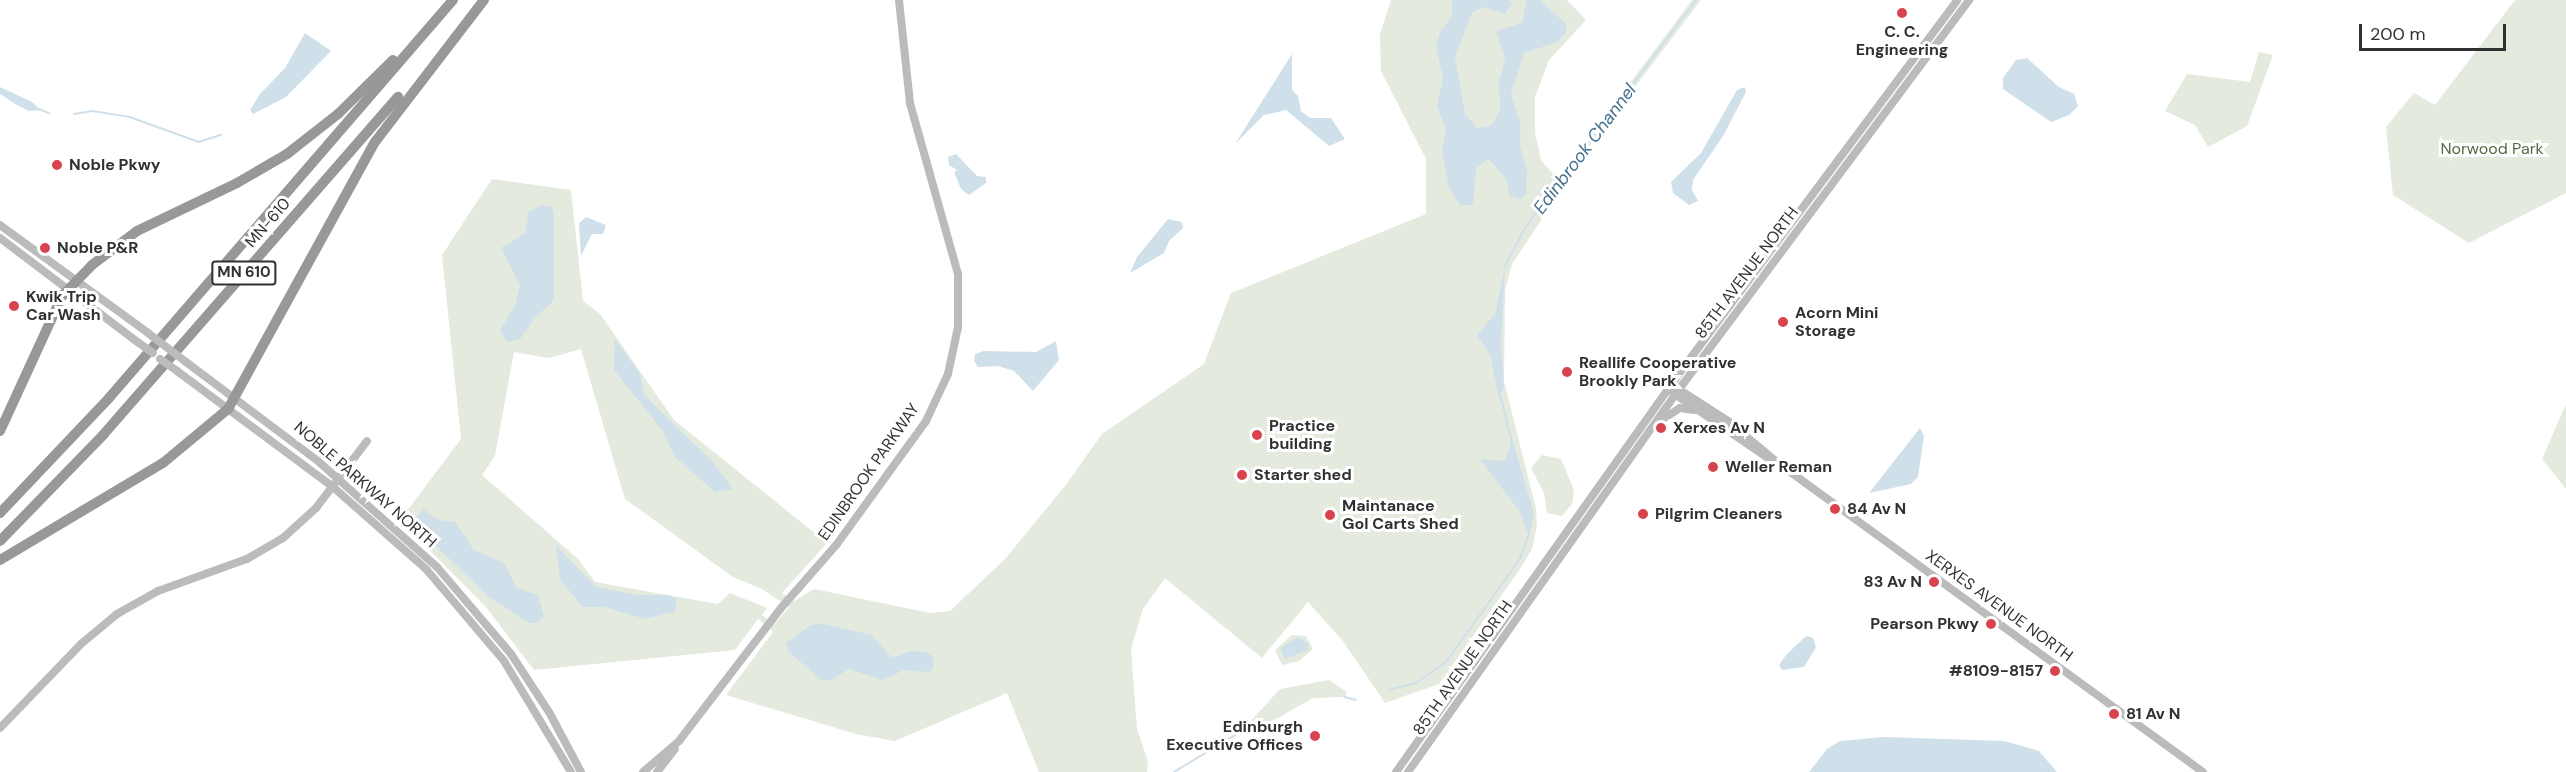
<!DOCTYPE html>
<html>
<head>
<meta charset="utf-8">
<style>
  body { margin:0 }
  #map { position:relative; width:2566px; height:772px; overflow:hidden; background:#fff; font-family:"DM Sans",sans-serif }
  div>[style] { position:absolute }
  .green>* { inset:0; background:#e4eade }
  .water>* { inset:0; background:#cfe0eb }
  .stream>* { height:1.5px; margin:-0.75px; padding:0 0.75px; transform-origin:0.75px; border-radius:0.75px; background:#cfe0eb }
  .secondary>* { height:8px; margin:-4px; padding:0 4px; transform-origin:4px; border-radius:4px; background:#bbb }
  .highway>* { height:10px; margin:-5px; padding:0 5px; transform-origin:5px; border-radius:5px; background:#989898 }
  .secondary-bridge>* { height:8px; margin:-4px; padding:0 4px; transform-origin:4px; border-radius:4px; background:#bbb }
  .dots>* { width:16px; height:16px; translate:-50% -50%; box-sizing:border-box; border:3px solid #fff; border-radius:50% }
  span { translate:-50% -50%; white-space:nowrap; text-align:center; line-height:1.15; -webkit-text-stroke:6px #fff; paint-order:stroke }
  .shield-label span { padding:2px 4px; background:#fff; border:2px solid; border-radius:4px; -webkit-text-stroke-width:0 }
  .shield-label { font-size:15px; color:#313131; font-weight:700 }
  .poi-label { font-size:16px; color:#313131; font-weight:700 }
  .left { translate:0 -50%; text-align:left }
  .right { translate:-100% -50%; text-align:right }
  .park-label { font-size:16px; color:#546a42 }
  .street-label { font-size:16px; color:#313131 }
  .water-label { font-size:18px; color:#45718e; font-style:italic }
  .scale { position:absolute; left:2359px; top:24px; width:147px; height:27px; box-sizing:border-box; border:3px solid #313131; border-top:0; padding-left:8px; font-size:18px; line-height:21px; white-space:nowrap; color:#313131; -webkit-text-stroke:4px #fff; paint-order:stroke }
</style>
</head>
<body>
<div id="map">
  <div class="green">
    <div style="clip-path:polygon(evenodd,1391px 0,1567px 0,1586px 20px,1549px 60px,1535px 97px,1535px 133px,1541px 160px,1558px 180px,1692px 0,1701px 0,1561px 184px,1563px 187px,1512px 264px,1505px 290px,1504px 381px,1536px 509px,1537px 526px,1532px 549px,1520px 569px,1439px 684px,1385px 703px,1343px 641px,1308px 602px,1262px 658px,1165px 578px,1143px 609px,1131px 649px,1137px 729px,1148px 761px,1147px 772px,1039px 772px,1007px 693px,895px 741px,856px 734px,726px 695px,773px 632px,758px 619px,735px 650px,534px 670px,486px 607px,400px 520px,461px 439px,442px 255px,492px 179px,571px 190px,583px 301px,600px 314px,674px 420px,827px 543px,782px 593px,794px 601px,814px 589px,930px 613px,950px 611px,1005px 559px,1065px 486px,1102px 434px,1204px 364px,1231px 293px,1426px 214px,1426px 159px,1381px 71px,1380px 34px,1391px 0,581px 349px,625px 499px,733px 577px,762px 589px,789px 607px,774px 625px,762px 615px,767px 608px,730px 593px,718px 604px,595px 582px,578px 559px,482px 475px,495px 456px,514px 352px,549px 358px,581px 349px)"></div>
    <div style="clip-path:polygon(2515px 0,2566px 0,2566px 193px,2469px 243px,2393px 195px,2386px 127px,2414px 93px,2435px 105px)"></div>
    <div style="clip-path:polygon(2259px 52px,2273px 55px,2247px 126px,2208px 147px,2195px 125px,2165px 111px,2187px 74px,2250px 82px)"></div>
    <div style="clip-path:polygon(2566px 404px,2566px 489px,2542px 459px)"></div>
    <div style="clip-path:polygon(1542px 455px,1561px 459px,1574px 490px,1572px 504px,1562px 516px,1547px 513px,1544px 493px,1531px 468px)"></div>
    <div style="clip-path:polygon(1292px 635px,1306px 636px,1313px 649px,1299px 661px,1282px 665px,1275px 650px)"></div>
    <div style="clip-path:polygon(1329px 680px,1347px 692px,1345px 697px,1313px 698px,1256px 730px,1242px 731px,1280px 689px)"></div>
  </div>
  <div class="water">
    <div style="clip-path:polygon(1452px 0,1510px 0,1512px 3px,1505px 14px,1483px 7px,1472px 13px,1455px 57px,1465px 114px,1477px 128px,1491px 126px,1500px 110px,1499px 82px,1505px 59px,1496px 31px,1522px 23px,1527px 0,1540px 0,1566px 24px,1566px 32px,1558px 42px,1524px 53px,1511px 94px,1520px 123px,1520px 145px,1527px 171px,1526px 194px,1521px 199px,1509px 196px,1507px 181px,1489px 159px,1476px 168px,1473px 205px,1460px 205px,1449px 188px,1442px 151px,1446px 130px,1437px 106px,1443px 79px,1436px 47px,1440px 32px,1452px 16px)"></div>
    <div style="clip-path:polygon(305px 33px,331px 51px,286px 97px,253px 114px,250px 110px,260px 94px,285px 68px)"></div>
    <div style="clip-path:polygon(1292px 54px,1292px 90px,1298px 96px,1301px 111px,1310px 118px,1331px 118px,1345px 139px,1329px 146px,1286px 110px,1264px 115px,1235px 144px)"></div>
    <div style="clip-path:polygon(2027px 58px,2059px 87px,2074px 94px,2078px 106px,2069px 115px,2051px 122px,2003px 89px,2003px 78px,2016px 60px)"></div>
    <div style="clip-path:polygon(0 87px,32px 102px,41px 110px,29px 111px,15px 104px,0 94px)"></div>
    <div style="clip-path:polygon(1745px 87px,1746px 92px,1723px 136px,1693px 180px,1692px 190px,1698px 201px,1689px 205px,1673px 193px,1671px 182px,1701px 153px,1737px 90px)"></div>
    <div style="clip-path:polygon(956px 154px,977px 176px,986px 177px,986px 183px,969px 195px,961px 189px,954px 172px,957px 170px,949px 165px,948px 157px)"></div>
    <div style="clip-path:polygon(543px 205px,552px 207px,554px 214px,554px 300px,535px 318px,520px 339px,507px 342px,500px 330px,515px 306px,520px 285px,501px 248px,525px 233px,529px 211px)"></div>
    <div style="clip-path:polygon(586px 217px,606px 225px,603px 234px,592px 234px,581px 256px,579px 223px)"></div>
    <div style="clip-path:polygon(1168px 219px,1182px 222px,1183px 228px,1169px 241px,1164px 253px,1130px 273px,1137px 257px)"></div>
    <div style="clip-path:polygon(1505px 266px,1501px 345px,1504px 387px,1499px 398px,1490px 355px,1477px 335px,1495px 314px)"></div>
    <div style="clip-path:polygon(615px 339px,640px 374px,644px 395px,711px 460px,733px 489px,715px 492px,674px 456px,663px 431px,614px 370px)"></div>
    <div style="clip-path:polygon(1056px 341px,1059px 360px,1033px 391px,1014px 371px,998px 366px,978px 367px,974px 361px,975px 354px,984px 351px,1036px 352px)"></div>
    <div style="clip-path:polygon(1920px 428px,1924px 436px,1918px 477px,1911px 484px,1869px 493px)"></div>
    <div style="clip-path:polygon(1512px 439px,1534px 514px,1529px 537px,1520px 512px,1480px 459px,1505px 461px)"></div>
    <div style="clip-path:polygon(423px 509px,438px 520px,455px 522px,474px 550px,504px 563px,517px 588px,538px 595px,544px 617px,536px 623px,529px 623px,489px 597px,412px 523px)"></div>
    <div style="clip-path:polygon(556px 545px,596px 587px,637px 595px,670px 595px,676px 599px,676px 608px,674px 612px,645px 619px,604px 607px,583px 607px,560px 580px)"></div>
    <div style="clip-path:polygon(823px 624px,872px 635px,892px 658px,911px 651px,926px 652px,933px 657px,934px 667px,929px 672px,904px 670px,882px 680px,849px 669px,831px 680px,821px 680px,788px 651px,786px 643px,811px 625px)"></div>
    <div style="clip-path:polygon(1806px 636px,1813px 638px,1816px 647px,1804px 667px,1782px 670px,1779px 665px,1786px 655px)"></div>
    <div style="clip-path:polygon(1298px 637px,1308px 644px,1308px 650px,1284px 659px,1281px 648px)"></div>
    <div style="clip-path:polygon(1884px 737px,2004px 741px,2039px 751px,2057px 772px,1809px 772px,1827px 749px,1840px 741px)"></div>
  </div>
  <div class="stream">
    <div style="left:39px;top:109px;width:11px;rotate:22deg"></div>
    <div style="left:74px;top:114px;width:19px;rotate:-9deg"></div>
    <div style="left:93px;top:111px;width:37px;rotate:9deg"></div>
    <div style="left:130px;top:117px;width:73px;rotate:19.9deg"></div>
    <div style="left:199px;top:142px;width:23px;rotate:-18deg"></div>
    <div style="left:1505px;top:266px;width:43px;rotate:-62.2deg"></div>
    <div style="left:1525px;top:228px;width:285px;rotate:-53.1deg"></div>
    <div style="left:1500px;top:393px;width:49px;rotate:76deg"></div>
    <div style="left:1389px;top:690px;width:28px;rotate:-15deg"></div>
    <div style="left:1416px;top:683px;width:38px;rotate:-35deg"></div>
    <div style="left:1447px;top:661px;width:125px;rotate:-54.4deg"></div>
    <div style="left:1520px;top:559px;width:27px;rotate:-70deg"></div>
    <div style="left:1345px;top:697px;width:11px;rotate:15deg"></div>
    <div style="left:1174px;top:772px;width:79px;rotate:-31.1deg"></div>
  </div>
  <div class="secondary">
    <div style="left:0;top:225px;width:183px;rotate:36.1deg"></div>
    <div style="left:0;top:238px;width:174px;rotate:37.1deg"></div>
    <div style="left:186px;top:362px;width:166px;rotate:36.9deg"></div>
    <div style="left:319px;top:462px;width:158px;rotate:41.7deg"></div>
    <div style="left:437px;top:567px;width:114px;rotate:49.6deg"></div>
    <div style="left:511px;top:654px;width:69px;rotate:56.8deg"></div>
    <div style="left:549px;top:712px;width:68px;rotate:61.9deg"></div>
    <div style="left:177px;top:371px;width:194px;rotate:36.6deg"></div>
    <div style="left:333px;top:487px;width:124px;rotate:41.4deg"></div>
    <div style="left:426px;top:569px;width:121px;rotate:49.7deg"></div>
    <div style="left:504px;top:661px;width:130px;rotate:58.9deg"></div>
    <div style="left:1677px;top:388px;width:61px;rotate:32.9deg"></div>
    <div style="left:1728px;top:421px;width:65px;rotate:40deg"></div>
    <div style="left:1778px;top:463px;width:525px;rotate:36.02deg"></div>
    <div style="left:1673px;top:393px;width:119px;rotate:34.4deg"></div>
    <div style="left:1663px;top:419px;width:20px;rotate:-33deg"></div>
    <div style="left:1680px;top:408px;width:14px;rotate:8deg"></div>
    <div style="left:0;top:728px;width:117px;rotate:-46deg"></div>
    <div style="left:81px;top:644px;width:47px;rotate:-39.8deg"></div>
    <div style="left:117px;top:614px;width:47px;rotate:-29.3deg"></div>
    <div style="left:158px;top:591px;width:95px;rotate:-19.8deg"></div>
    <div style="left:247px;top:559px;width:42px;rotate:-30.3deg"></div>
    <div style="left:283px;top:538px;width:45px;rotate:-42.3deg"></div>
    <div style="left:316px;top:508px;width:84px;rotate:-52.7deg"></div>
    <div style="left:643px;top:772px;width:48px;rotate:-40.7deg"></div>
    <div style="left:679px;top:741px;width:168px;rotate:-52.5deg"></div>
    <div style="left:781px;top:608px;width:85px;rotate:-48.8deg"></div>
    <div style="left:837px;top:544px;width:152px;rotate:-54.1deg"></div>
    <div style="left:926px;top:421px;width:52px;rotate:-64.9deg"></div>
    <div style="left:948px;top:374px;width:48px;rotate:-78deg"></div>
    <div style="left:958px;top:327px;width:53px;rotate:-90deg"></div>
    <div style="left:958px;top:274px;width:178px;rotate:-105.7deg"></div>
    <div style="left:910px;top:103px;width:104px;rotate:-96.1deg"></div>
    <div style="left:657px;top:772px;width:29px;rotate:-52deg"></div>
    <div style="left:1396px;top:772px;width:482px;rotate:-54.6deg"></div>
    <div style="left:1675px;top:379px;width:472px;rotate:-53.3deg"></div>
    <div style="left:1408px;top:772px;width:476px;rotate:-54.7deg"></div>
    <div style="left:1683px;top:384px;width:479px;rotate:-53.3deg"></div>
  </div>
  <div class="highway">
    <div style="left:0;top:431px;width:149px;rotate:-65.3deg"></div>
    <div style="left:62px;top:296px;width:43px;rotate:-45.9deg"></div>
    <div style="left:92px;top:265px;width:56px;rotate:-37.1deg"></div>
    <div style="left:137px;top:231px;width:111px;rotate:-25.6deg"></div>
    <div style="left:237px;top:183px;width:58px;rotate:-30.1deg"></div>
    <div style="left:287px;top:154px;width:65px;rotate:-38.1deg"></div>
    <div style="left:338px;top:114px;width:77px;rotate:-44.5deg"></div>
    <div style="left:0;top:513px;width:158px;rotate:-46.5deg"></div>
    <div style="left:109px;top:398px;width:526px;rotate:-49.16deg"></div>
    <div style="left:0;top:541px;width:148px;rotate:-45.8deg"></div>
    <div style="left:103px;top:435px;width:449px;rotate:-48.9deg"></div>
    <div style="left:0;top:560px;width:190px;rotate:-30.8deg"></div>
    <div style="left:163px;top:463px;width:85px;rotate:-39.7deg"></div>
    <div style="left:228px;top:409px;width:305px;rotate:-61.2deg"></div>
    <div style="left:375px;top:142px;width:179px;rotate:-52.5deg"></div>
  </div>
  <div class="secondary-bridge">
    <div style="left:148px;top:333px;width:48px;rotate:37.3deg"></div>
    <div style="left:139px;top:343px;width:17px;rotate:36deg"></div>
    <div style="left:160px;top:359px;width:21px;rotate:35deg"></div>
  </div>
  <div class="dots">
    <div style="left:1902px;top:13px;background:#d8444e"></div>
    <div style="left:57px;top:165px;background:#d8444e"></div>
    <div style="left:45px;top:248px;background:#d8444e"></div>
    <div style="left:14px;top:306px;background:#d8444e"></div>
    <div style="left:1783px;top:322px;background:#d8444e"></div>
    <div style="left:1567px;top:372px;background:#d8444e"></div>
    <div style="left:1661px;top:428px;background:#d8444e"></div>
    <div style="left:1257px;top:435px;background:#d8444e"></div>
    <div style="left:1713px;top:467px;background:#d8444e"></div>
    <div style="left:1242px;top:475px;background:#d8444e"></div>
    <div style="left:1835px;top:509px;background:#d8444e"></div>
    <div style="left:1643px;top:514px;background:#d8444e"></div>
    <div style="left:1330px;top:515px;background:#d8444e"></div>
    <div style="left:1934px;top:582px;background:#d8444e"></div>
    <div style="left:1991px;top:624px;background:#d8444e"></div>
    <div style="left:2055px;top:671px;background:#d8444e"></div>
    <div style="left:2114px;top:714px;background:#d8444e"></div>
    <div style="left:1315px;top:736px;background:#d8444e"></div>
  </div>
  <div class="shield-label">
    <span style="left:244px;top:273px">MN 610</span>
  </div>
  <div class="poi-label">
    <span style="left:1902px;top:41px">C. C.<br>Engineering</span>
    <span class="left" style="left:69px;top:165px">Noble Pkwy</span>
    <span class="left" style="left:57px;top:248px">Noble P&amp;R</span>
    <span class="left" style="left:26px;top:306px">Kwik Trip<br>Car Wash</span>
    <span class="left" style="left:1795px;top:322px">Acorn Mini<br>Storage</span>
    <span class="left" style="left:1579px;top:372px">Reallife Cooperative<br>Brookly Park</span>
    <span class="left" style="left:1269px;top:435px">Practice<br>building</span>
    <span class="left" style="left:1673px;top:428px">Xerxes Av N</span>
    <span class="left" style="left:1725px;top:467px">Weller Reman</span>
    <span class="left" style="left:1254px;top:475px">Starter shed</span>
    <span class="left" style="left:1342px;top:515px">Maintanace<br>Gol Carts Shed</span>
    <span class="left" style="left:1847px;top:509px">84 Av N</span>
    <span class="left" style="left:1655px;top:514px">Pilgrim Cleaners</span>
    <span class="right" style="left:1922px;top:582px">83 Av N</span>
    <span class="right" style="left:1979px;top:624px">Pearson Pkwy</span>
    <span class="right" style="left:2043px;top:671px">#8109-8157</span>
    <span class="left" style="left:2126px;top:714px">81 Av N</span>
    <span class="right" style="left:1303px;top:736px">Edinburgh<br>Executive Offices</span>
  </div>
  <div class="park-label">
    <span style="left:2492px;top:149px">Norwood Park</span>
  </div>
  <div class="street-label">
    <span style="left:268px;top:223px;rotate:-49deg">MN-610</span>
    <span style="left:1747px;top:273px;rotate:-53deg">85TH AVENUE NORTH</span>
    <span style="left:869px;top:472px;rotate:-55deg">EDINBROOK PARKWAY</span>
    <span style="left:365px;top:485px;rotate:41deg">NOBLE PARKWAY NORTH</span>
    <span style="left:1999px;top:606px;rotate:36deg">XERXES AVENUE NORTH</span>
    <span style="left:1463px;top:668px;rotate:-55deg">85TH AVENUE NORTH</span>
  </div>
  <div class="water-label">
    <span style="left:1585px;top:149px;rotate:-53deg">Edinbrook Channel</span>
  </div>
  <div class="scale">200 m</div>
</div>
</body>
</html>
